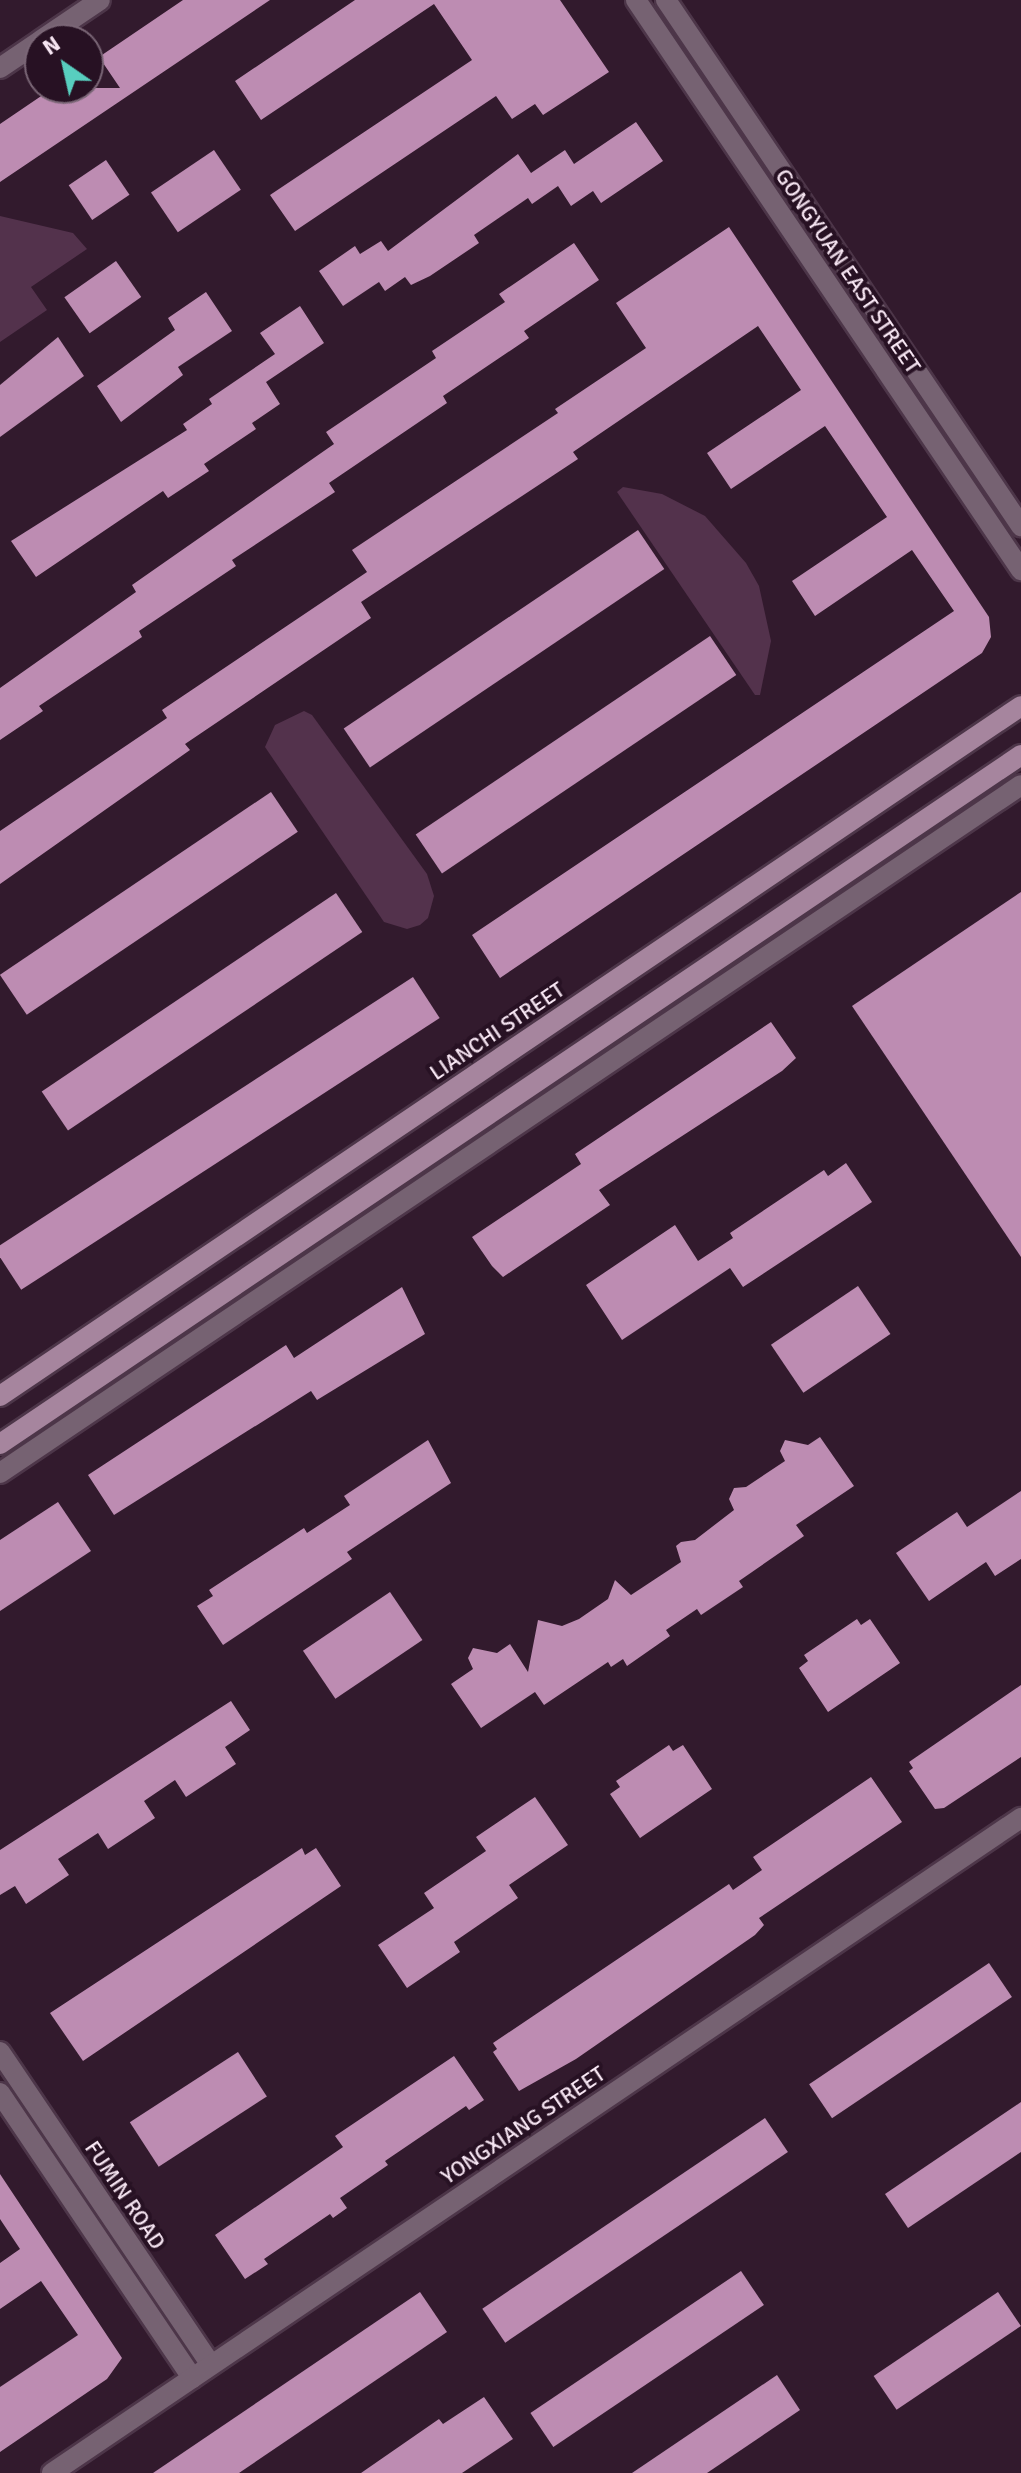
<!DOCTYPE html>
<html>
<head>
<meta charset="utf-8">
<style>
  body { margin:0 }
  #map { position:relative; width:1021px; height:2473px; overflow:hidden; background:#321a2d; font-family:Signika,sans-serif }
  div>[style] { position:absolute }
  .green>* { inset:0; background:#53324c }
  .building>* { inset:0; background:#bd8cb2; transform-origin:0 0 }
  .roads { filter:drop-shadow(2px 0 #4d3649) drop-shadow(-2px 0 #4d3649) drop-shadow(0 2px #4d3649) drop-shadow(0 -2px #4d3649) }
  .minor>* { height:20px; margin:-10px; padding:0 10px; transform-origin:10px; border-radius:10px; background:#766272 }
  .tertiary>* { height:20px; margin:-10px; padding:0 10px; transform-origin:10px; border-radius:10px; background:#766272 }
  .secondary>* { height:20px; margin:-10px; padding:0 10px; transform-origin:10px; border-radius:10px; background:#a6859e }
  span { translate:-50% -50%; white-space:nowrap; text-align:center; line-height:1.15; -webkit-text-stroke:8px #271123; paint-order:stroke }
  .street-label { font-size:22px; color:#f6e5f2 }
  .north { position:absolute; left:24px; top:24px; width:80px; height:80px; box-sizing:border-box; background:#271123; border:2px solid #7a6676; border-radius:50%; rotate:326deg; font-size:22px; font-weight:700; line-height:32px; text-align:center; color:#f6e5f2 }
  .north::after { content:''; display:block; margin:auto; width:28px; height:36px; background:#58cebf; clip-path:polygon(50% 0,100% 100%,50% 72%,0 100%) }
</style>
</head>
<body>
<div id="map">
  <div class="green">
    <div style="clip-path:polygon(0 216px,73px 233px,87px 249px,31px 287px,47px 310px,0 342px)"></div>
    <div style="clip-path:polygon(623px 487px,662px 494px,705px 516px,746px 563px,759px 586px,771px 641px,760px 695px,755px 695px,617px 492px)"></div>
    <div style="clip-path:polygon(304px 711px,312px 715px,427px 874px,434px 896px,428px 918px,420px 925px,407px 929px,384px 922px,265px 747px,275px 725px)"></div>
  </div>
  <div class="building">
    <div style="clip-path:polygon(183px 0,270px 0,0 182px,0 124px,53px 88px,120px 88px,99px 57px)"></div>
    <div style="clip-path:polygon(355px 0,560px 0,609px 72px,543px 115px,535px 104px,512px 119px,496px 96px,295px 231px,270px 195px,472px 60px,434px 4px,261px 120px,235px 81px)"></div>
    <div style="clip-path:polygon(636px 122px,663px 161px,601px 203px,593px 191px,571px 206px,558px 186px,532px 204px,528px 198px,474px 235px,479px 243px,430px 276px,411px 285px,405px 277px,385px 291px,379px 282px,343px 306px,319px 271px,355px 246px,360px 254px,381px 241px,388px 251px,518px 154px,531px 173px,565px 150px,574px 164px)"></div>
    <div style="left:214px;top:150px;width:48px;height:76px;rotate:56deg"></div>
    <div style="left:106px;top:160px;width:42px;height:45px;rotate:56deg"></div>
    <div style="clip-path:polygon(729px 227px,989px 617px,991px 637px,982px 653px,500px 978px,472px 935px,954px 611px,912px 550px,815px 616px,792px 581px,887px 517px,825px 426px,731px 489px,707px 453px,801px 390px,758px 326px,573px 452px,578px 459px,361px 602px,371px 618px,185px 744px,190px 750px,0 884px,0 831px,167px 718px,162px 710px,367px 572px,352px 550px,558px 413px,555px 409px,646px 348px,616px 303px)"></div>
    <div style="clip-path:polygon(574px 243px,599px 280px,524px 331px,529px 338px,443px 396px,447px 403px,329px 483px,335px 492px,232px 560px,236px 566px,139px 631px,142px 637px,39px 706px,43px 711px,0 740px,0 688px,136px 592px,132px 585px,334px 444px,326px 432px,436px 358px,432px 351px,505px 302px,499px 294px)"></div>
    <div style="left:116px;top:261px;width:44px;height:63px;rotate:55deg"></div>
    <div style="clip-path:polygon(206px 292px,232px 331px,178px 367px,183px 375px,121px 422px,97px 386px,175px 330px,168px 318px)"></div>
    <div style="clip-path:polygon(300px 306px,324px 343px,266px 382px,280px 404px,252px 423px,256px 429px,204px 464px,209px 471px,168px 498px,163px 491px,36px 577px,11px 541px,187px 430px,183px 424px,212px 404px,209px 399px,275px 354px,260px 333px)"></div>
    <div style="clip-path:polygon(58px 337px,84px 376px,0 437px,0 385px)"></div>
    <div style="left:638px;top:530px;width:47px;height:355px;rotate:56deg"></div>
    <div style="left:710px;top:636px;width:47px;height:355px;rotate:56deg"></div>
    <div style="left:271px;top:792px;width:48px;height:327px;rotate:56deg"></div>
    <div style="clip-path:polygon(1021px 892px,1021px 1257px,852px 1006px)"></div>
    <div style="left:336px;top:893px;width:47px;height:355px;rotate:56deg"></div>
    <div style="left:413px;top:977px;width:49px;height:499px;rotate:57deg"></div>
    <div style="clip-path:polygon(771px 1022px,796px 1058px,782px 1071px,599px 1190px,610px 1205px,546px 1248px,503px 1277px,492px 1266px,472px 1237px,581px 1164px,575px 1154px)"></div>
    <div style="clip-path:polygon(846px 1163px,872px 1202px,743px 1287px,730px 1268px,622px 1340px,586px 1285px,675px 1225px,698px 1261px,733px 1238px,730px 1233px,824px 1170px,828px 1176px)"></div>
    <div style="left:858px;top:1286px;width:58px;height:105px;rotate:56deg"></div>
    <div style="clip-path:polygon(402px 1287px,425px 1334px,317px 1400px,311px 1391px,114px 1515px,88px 1475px,286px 1345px,294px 1358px)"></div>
    <div style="clip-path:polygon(820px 1437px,854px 1486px,796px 1525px,804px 1536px,739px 1581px,743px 1587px,701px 1615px,697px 1609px,666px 1630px,670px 1636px,627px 1666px,623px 1659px,611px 1667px,608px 1662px,544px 1705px,535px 1692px,481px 1728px,451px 1684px,473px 1669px,468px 1658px,473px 1648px,497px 1653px,510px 1644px,528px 1672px,538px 1620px,562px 1626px,579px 1619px,608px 1599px,615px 1580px,631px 1595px,681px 1562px,676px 1546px,681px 1542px,695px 1540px,734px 1510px,729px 1499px,734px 1488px,746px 1487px,785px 1461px,780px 1451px,785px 1440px,808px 1445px)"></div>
    <div style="clip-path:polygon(428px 1440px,451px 1483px,347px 1552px,352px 1559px,223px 1645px,197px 1606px,213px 1596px,209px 1590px,304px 1528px,307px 1533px,350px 1505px,344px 1496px)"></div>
    <div style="clip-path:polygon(1021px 1491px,1021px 1559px,995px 1576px,986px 1562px,929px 1601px,896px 1553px,957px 1512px,967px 1527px)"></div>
    <div style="clip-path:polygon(58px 1502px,91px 1551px,0 1611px,0 1540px)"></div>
    <div style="left:390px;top:1592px;width:58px;height:105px;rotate:56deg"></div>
    <div style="clip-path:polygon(857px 1619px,861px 1625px,870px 1619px,900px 1663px,828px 1712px,799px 1668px,808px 1661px,804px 1655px)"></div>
    <div style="clip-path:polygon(1021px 1685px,1021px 1757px,944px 1808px,935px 1809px,909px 1771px,913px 1768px,909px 1762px)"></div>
    <div style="clip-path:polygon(231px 1701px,250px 1730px,225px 1747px,236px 1764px,186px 1797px,175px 1780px,144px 1801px,155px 1818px,108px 1849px,98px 1833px,58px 1859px,69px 1875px,26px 1904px,15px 1886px,0 1895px,0 1850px)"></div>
    <div style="clip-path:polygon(669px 1745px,673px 1751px,683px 1745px,712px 1789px,640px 1838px,610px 1794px,620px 1787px,616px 1781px)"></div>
    <div style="clip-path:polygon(871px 1777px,902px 1822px,759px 1918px,764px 1925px,755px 1935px,576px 2059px,519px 2091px,493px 2052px,497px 2049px,493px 2043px,729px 1884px,733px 1890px,762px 1870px,753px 1857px)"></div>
    <div style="clip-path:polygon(535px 1797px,568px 1845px,509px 1885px,518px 1898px,454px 1942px,460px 1952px,407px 1988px,378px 1945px,434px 1908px,424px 1893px,486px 1851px,476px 1837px)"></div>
    <div style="clip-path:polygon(302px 1848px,305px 1855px,316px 1848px,341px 1886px,83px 2061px,50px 2013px)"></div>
    <div style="left:989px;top:1963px;width:41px;height:217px;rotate:56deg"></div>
    <div style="left:238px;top:2052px;width:53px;height:129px;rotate:57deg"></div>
    <div style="clip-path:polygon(454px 2056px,484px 2100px,469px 2110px,466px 2106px,385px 2161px,388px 2165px,340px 2198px,347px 2208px,333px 2218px,330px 2214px,264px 2259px,268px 2264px,245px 2279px,215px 2235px,343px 2147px,335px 2136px)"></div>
    <div style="clip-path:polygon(1021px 2102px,1021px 2152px,908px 2228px,885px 2194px)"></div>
    <div style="left:765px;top:2118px;width:41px;height:341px;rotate:56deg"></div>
    <div style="clip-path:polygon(0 2174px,122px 2358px,107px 2379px,0 2452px,0 2387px,78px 2335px,41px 2281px,0 2309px,0 2263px,20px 2249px,0 2219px)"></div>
    <div style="left:741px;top:2271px;width:41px;height:254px;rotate:56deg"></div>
    <div style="clip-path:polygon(420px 2292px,447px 2332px,239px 2473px,153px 2473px)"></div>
    <div style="left:998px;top:2292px;width:41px;height:150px;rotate:56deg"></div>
    <div style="clip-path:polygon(777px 2375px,800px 2410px,707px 2473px,632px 2473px)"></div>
    <div style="clip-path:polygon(484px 2397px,513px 2439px,462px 2473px,361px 2473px,439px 2419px,443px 2424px)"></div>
  </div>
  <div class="roads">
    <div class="minor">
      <div style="left:0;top:1473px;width:1231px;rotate:-33.97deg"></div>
    </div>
    <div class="tertiary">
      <div style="left:636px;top:0;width:688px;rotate:55.96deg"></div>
      <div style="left:666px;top:0;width:635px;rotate:55.98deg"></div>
      <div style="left:41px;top:40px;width:71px;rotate:-34.1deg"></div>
      <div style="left:0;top:68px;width:48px;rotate:-34deg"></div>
      <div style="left:0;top:2052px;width:377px;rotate:56deg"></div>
      <div style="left:0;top:2093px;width:344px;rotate:56deg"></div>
      <div style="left:52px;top:2473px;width:1170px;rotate:-34.06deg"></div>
    </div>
    <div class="secondary">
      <div style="left:0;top:1396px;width:1232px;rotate:-34.05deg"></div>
      <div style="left:0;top:1444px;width:1232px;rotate:-34.01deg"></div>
    </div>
  </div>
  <div class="street-label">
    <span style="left:848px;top:271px;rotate:56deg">GONGYUAN EAST STREET</span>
    <span style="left:497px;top:1031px;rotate:-34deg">LIANCHI STREET</span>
    <span style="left:523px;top:2125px;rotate:-34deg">YONGXIANG STREET</span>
    <span style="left:125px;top:2195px;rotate:56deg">FUMIN ROAD</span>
  </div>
  <div class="north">N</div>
</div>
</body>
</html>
